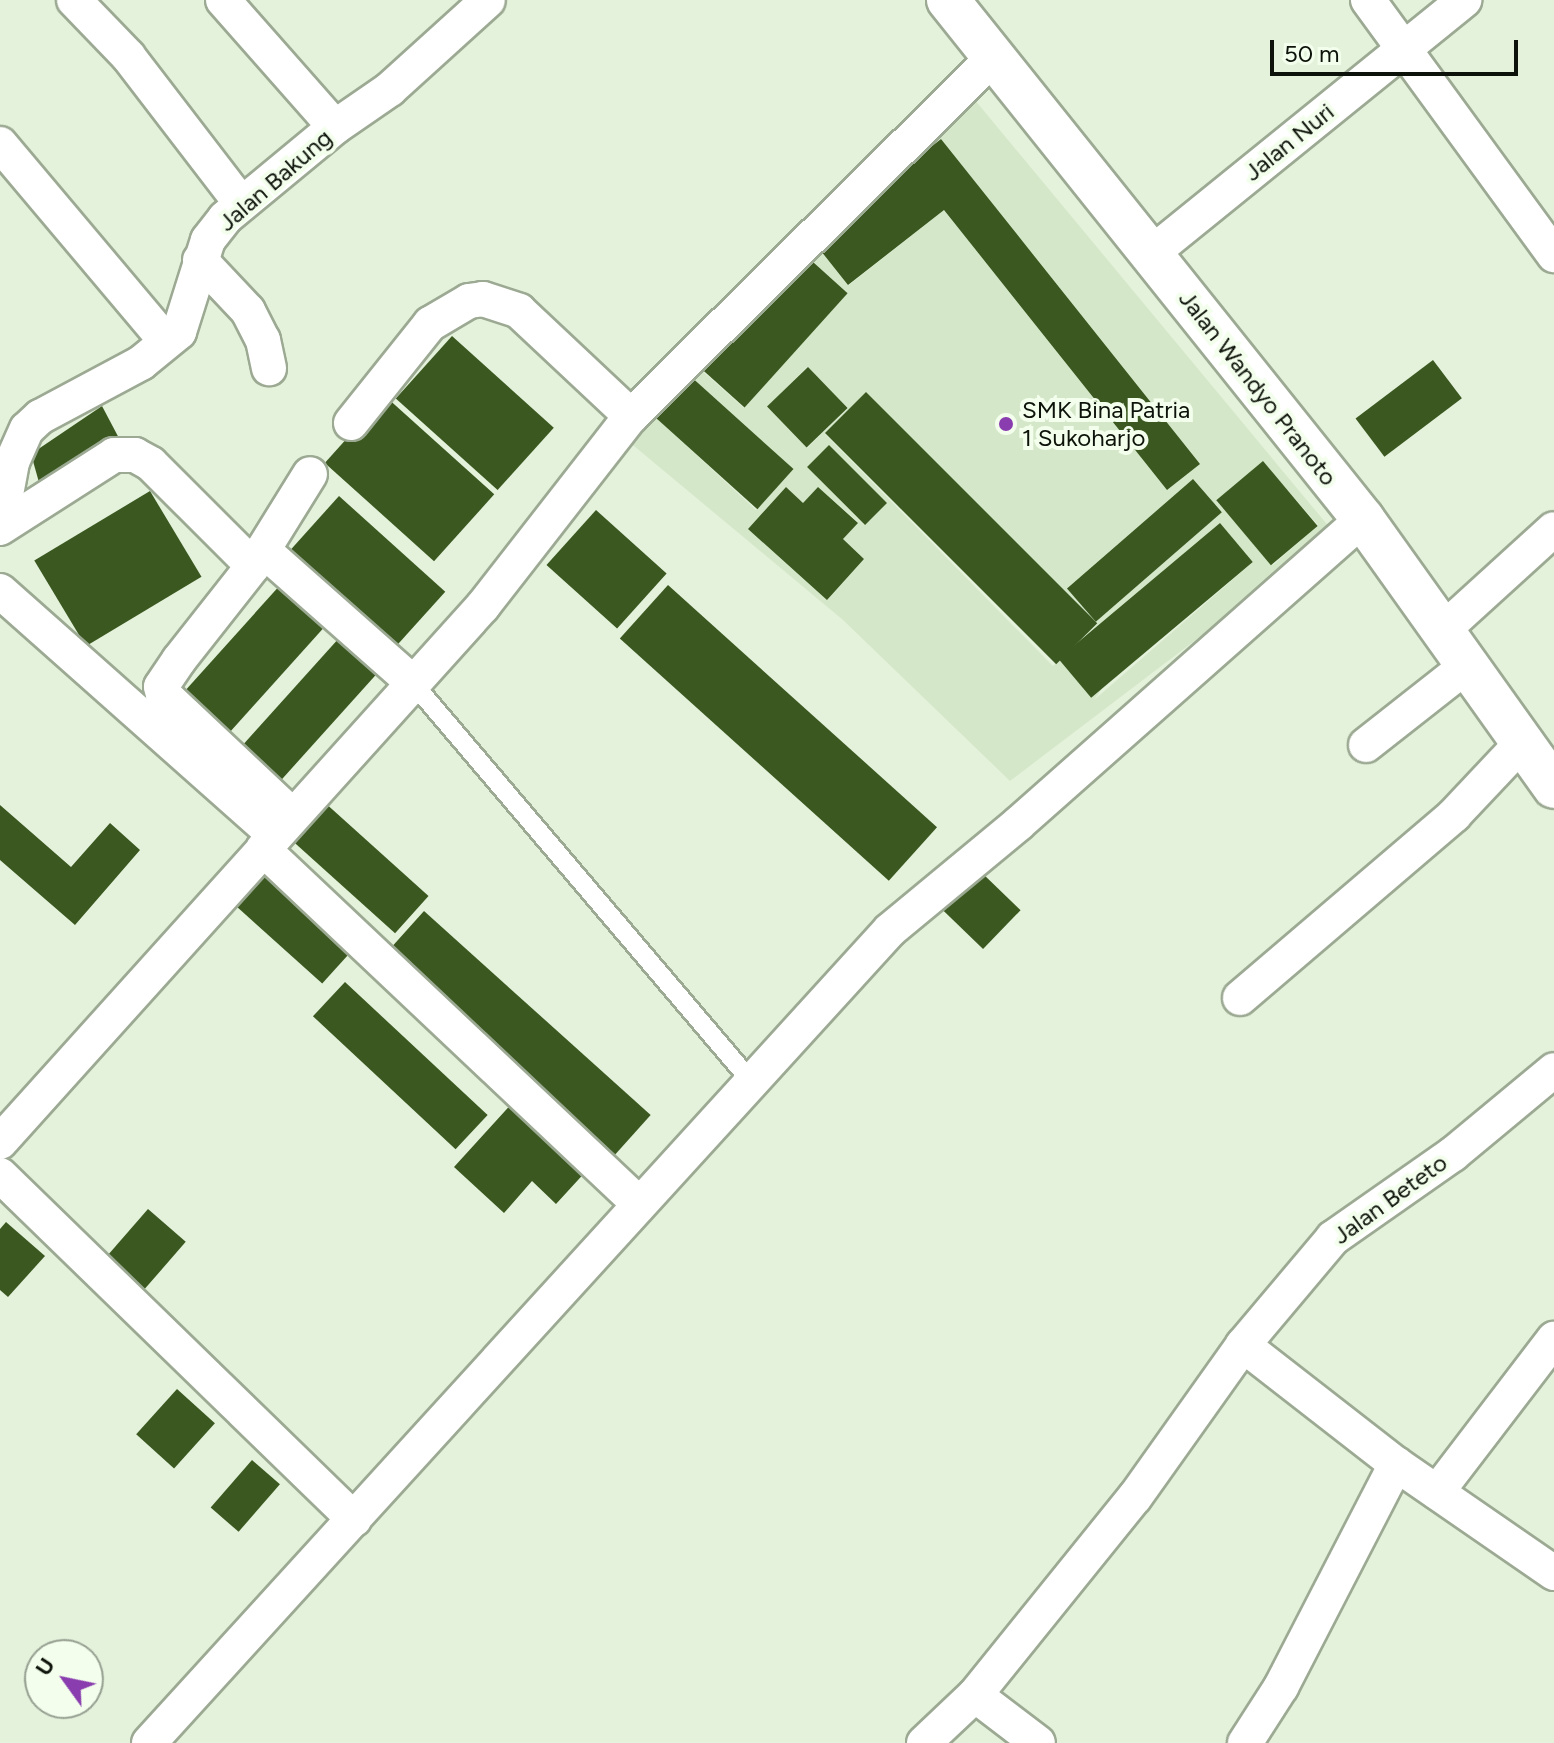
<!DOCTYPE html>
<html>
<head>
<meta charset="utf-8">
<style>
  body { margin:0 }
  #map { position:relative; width:1554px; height:1743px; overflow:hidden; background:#e4f2db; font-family:Figtree,sans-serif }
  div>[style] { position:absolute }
  .built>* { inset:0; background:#d5e7c9 }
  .building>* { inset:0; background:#3a5820; transform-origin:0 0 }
  .roads { filter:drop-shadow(2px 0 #9ca993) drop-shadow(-2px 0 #9ca993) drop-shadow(0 2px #9ca993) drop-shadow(0 -2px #9ca993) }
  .service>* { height:18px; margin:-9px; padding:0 9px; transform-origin:9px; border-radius:9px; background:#fff }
  .minor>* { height:34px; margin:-17px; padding:0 17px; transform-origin:17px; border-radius:17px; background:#fff }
  .tertiary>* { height:42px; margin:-21px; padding:0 21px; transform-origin:21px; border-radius:21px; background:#fff }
  .dots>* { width:22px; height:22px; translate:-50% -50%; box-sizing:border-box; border:4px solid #f3ffec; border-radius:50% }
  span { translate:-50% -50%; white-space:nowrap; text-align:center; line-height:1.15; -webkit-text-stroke:8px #f3ffec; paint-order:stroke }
  .street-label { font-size:24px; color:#0d120a }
  .poi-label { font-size:24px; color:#0d120a }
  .left { translate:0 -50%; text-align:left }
  .north { position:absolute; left:24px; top:1639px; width:80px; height:80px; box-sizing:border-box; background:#f3ffec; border:2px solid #97a092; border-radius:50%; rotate:303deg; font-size:22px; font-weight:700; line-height:32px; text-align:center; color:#0d120a }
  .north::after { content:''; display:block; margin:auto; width:28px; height:36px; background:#893daf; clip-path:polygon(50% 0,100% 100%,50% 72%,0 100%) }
  .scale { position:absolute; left:1270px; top:40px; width:248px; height:36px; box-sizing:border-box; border:4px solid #0d120a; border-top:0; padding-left:10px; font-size:24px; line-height:28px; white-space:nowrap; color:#0d120a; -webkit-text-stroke:6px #f3ffec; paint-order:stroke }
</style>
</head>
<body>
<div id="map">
  <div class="built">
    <div style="clip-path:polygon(evenodd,955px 76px,1335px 534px,1010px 781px,843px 620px,628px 441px,955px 76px,941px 139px,1199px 464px,1167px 490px,944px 210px,849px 285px,813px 242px,941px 139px,955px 76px,803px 253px,744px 408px,699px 368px,803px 253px,955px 76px,807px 367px,848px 408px,807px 448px,767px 407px,807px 367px,955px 76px,688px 374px,793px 470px,756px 510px,652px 414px,688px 374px,955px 76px,866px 392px,1094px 625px,1053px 666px,825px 434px,866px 392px,955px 76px,1263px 462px,1318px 525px,1273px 565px,1217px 502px,1263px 462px,955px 76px,808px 467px,886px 503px,864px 525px,808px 467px,955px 76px,1193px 479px,1222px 512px,1096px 621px,1067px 588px,1193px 479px,955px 76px,786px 487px,803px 503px,818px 487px,858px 522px,843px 539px,864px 559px,827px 600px,748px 529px,786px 487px,955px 76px,1220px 524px,1253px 562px,1094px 700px,1220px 524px)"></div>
  </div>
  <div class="building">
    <div style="clip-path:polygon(941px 139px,1200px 464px,1167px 490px,944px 210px,848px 285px,813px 241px)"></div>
    <div style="left:803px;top:253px;width:60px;height:154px;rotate:42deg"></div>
    <div style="left:452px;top:336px;width:137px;height:84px;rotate:42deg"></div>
    <div style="left:1433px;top:360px;width:48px;height:97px;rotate:53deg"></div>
    <div style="left:808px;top:367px;width:57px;height:57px;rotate:46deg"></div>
    <div style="left:688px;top:374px;width:142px;height:54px;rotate:42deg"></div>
    <div style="left:866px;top:392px;width:327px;height:58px;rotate:45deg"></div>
    <div style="left:385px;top:396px;width:147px;height:90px;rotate:42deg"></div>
    <div style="clip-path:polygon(102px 406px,121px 442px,40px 486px,31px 454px)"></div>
    <div style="left:829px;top:445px;width:82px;height:31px;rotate:45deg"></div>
    <div style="left:1263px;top:461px;width:85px;height:61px;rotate:50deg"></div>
    <div style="left:1193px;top:479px;width:44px;height:167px;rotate:49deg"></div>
    <div style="clip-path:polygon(786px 487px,803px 503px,818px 487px,858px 523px,843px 539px,864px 559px,827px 600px,748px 529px)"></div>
    <div style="left:150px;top:491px;width:100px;height:135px;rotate:59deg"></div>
    <div style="left:339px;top:496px;width:143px;height:85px;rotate:42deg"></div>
    <div style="left:596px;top:510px;width:95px;height:74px;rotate:42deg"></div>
    <div style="left:1220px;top:523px;width:51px;height:211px;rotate:50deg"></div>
    <div style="left:282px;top:583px;width:61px;height:160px;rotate:42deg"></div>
    <div style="left:668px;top:585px;width:362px;height:72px;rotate:42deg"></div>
    <div style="left:340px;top:637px;width:52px;height:159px;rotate:42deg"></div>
    <div style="left:323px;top:801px;width:142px;height:50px;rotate:42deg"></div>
    <div style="clip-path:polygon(0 805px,71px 867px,110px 823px,140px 850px,75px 925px,0 860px)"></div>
    <div style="left:263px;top:867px;width:122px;height:47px;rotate:42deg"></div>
    <div style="left:981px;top:872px;width:55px;height:54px;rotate:44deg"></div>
    <div style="left:424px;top:911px;width:305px;height:53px;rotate:42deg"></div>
    <div style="left:345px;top:982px;width:195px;height:47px;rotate:43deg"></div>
    <div style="clip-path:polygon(515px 1100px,589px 1168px,556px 1204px,532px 1181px,504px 1213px,454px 1167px)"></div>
    <div style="left:148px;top:1209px;width:50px;height:68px;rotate:41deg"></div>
    <div style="clip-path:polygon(6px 1222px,45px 1256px,8px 1297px,0 1290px,0 1229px)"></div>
    <div style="left:177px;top:1389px;width:51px;height:61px;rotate:42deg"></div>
    <div style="left:252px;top:1460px;width:37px;height:63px;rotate:41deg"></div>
  </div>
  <div class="roads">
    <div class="service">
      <div style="left:412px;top:682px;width:522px;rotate:49.66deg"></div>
    </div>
    <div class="minor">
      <div style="left:74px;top:0;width:78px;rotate:46deg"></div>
      <div style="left:128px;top:56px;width:185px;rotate:52.5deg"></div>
      <div style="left:223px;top:0;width:169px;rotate:48.6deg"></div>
      <div style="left:1368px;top:0;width:316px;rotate:53.9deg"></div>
      <div style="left:0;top:144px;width:258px;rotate:49.9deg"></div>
      <div style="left:1152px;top:253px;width:402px;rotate:-39deg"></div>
      <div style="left:200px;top:260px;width:70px;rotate:46.7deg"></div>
      <div style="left:248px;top:311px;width:33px;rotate:63deg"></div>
      <div style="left:263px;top:340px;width:29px;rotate:78deg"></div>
      <div style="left:351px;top:423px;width:127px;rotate:-51.4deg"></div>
      <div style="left:430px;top:324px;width:45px;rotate:-30.5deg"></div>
      <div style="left:469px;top:301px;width:14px;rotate:-8deg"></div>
      <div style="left:483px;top:299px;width:38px;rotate:18deg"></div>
      <div style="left:519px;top:311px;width:154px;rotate:43.2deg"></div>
      <div style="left:0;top:527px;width:66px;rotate:-79.5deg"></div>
      <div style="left:12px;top:462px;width:36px;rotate:-66deg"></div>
      <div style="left:27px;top:429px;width:18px;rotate:-43deg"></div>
      <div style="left:40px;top:417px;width:115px;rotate:-28.1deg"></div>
      <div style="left:141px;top:363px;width:49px;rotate:-39.2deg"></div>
      <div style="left:179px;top:332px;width:96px;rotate:-72.5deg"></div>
      <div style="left:208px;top:240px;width:28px;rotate:-52deg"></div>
      <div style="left:225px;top:218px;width:143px;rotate:-39.6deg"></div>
      <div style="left:335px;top:127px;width:67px;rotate:-34.6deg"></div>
      <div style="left:390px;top:89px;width:132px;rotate:-42.2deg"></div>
      <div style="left:0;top:528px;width:135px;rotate:-32.6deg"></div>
      <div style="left:114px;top:455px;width:21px"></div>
      <div style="left:135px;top:455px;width:18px;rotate:29deg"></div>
      <div style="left:151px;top:464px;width:144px;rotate:45deg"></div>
      <div style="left:253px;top:566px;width:120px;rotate:128.2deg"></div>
      <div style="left:179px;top:660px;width:32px;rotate:124deg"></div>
      <div style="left:161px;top:687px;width:7px;rotate:74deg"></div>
      <div style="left:163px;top:694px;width:178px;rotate:43.2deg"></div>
      <div style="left:263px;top:550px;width:199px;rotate:41.5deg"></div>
      <div style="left:253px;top:566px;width:108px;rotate:-58.2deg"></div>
      <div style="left:0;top:591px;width:368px;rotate:41.6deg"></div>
      <div style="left:1442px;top:631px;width:151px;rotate:-42.3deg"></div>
      <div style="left:1366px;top:745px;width:126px;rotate:-38.2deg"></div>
      <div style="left:263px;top:849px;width:516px;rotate:43.35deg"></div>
      <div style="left:1240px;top:998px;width:282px;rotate:-40.5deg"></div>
      <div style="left:1454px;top:815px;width:96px;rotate:-46.7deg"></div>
      <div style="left:0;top:1142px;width:722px;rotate:-47.98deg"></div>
      <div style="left:483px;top:606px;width:241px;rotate:-52.1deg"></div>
      <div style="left:631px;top:416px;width:506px;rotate:-44.68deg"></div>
      <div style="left:0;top:1175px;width:494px;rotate:44.2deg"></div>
      <div style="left:1243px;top:1345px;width:194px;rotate:37.9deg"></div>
      <div style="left:1396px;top:1464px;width:192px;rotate:34.6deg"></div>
      <div style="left:1437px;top:1492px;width:193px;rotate:-52.6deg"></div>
      <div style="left:975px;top:1695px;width:79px;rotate:37.3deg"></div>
      <div style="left:149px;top:1743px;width:1100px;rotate:-47.65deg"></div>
      <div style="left:890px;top:930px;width:166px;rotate:-39.6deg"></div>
      <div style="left:1018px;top:824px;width:460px;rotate:-41.5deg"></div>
      <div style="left:924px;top:1743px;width:70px;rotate:-43.3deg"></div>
      <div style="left:975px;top:1695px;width:255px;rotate:-51.1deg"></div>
      <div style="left:1135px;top:1497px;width:186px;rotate:-54.6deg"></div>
      <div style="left:1243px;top:1345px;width:140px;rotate:-49.9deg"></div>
      <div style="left:1333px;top:1238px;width:146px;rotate:-35deg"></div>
      <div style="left:1453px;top:1154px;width:131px;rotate:-39.7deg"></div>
      <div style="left:1245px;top:1743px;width:67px;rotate:-57.3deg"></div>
      <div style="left:1281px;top:1687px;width:251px;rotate:-62.7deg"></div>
    </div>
    <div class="tertiary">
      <div style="left:948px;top:0;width:665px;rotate:51.35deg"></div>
      <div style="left:1363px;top:519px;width:329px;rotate:54.5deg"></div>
    </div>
  </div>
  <div class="dots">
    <div style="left:1006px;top:424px;background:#893daf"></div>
  </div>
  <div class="street-label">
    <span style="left:1289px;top:142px;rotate:-39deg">Jalan Nuri</span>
    <span style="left:275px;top:180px;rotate:-41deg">Jalan Bakung</span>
    <span style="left:1258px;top:388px;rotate:52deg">Jalan Wandyo Pranoto</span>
    <span style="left:1390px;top:1199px;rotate:-36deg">Jalan Beteto</span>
  </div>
  <div class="poi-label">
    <span class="left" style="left:1022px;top:424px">SMK Bina Patria<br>1 Sukoharjo</span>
  </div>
  <div class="north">U</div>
  <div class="scale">50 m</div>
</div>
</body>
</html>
